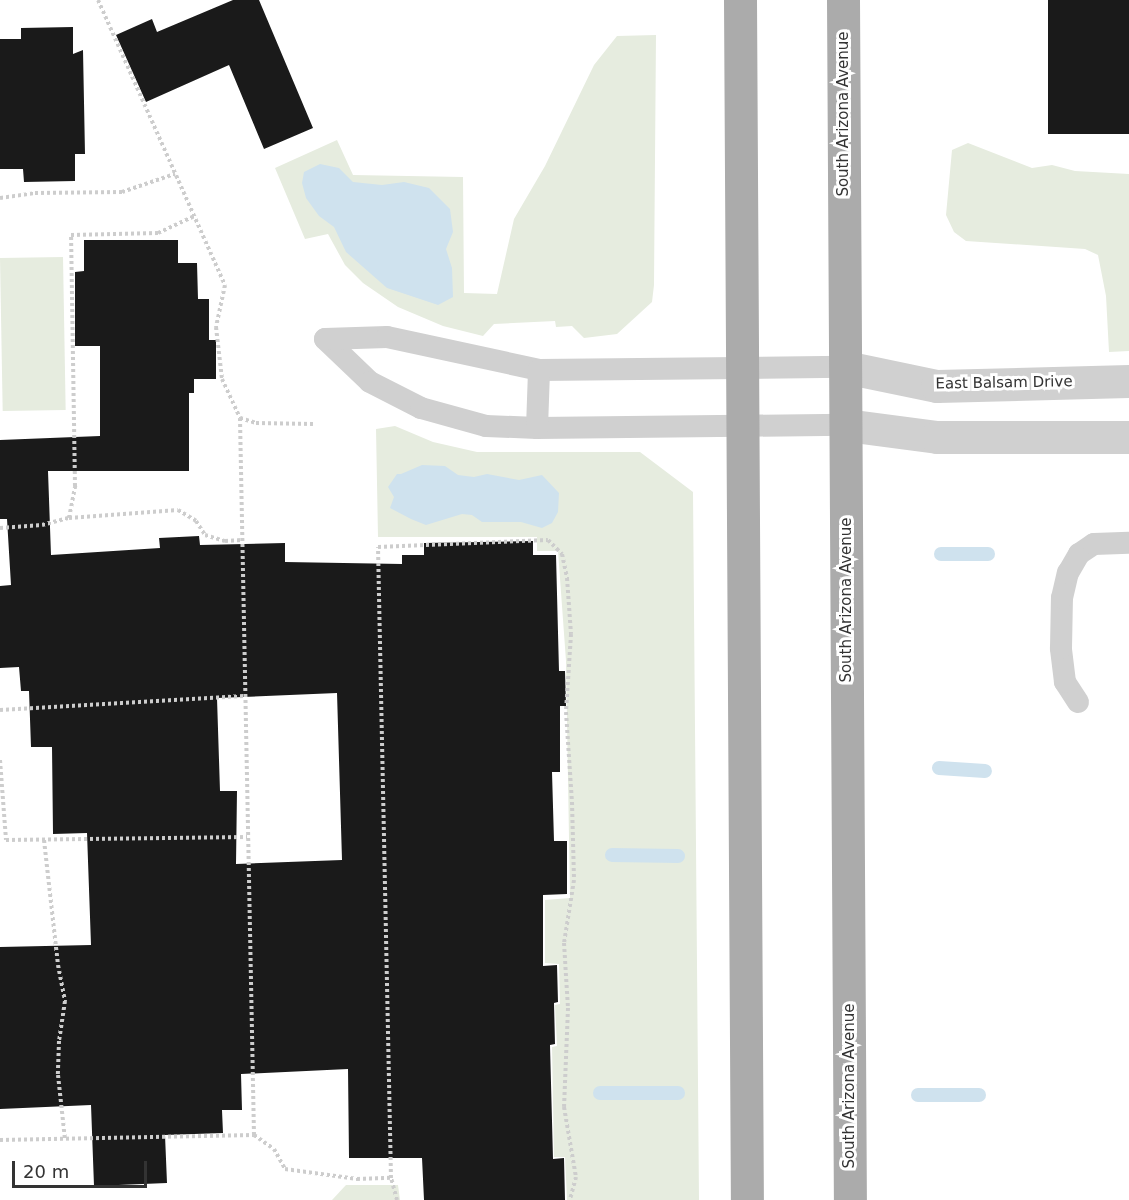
<!DOCTYPE html>
<html>
<head>
<meta charset="utf-8">
<style>
  body { margin:0 }
  #map { position:relative; width:1129px; height:1200px; overflow:hidden; background:#fff; font-family:"DejaVu Sans",sans-serif }
  div>[style] { position:absolute }
  .green>* { inset:0; background:#e6ecdf; transform-origin:0 0 }
  .water>* { inset:0; background:#cfe2ee }
  .stream>* { height:14px; margin:-7px; padding:0 7px; transform-origin:7px; border-radius:7px; background:#cfe2ee }
  .building>* { inset:0; background:#1a1a1a; transform-origin:0 0 }
  .path>* { height:4px; margin-top:-2px; transform-origin:0; background:repeating-linear-gradient(90deg,#cdcdcd 0 3px,transparent 0 6px) }
  .service>* { height:22px; margin:-11px; padding:0 11px; transform-origin:11px; border-radius:11px; background:#d0d0d0 }
  .minor>* { height:33px; margin:-16.5px; padding:0 16.5px; transform-origin:16.5px; border-radius:16.5px; background:#d0d0d0 }
  .primary>* { height:33px; margin:-16.5px; padding:0 16.5px; transform-origin:16.5px; border-radius:16.5px; background:#ababab }
  span { translate:-50% -50%; white-space:nowrap; text-align:center; line-height:1.15; -webkit-text-stroke:6px #fff; paint-order:stroke }
  .street-label { font-size:15px; color:#333 }
  .scale { position:absolute; left:12px; top:1161px; width:135px; height:27px; box-sizing:border-box; border:3px solid #333; border-top:0; padding-left:8px; font-size:18px; line-height:21px; white-space:nowrap; color:#333; -webkit-text-stroke:4px #fff; paint-order:stroke }
</style>
</head>
<body>
<div id="map">
  <div class="green">
    <div style="clip-path:polygon(656px 35px,654px 285px,652px 302px,617px 334px,584px 338px,572px 326px,556px 327px,555px 321px,494px 324px,483px 336px,443px 326px,398px 307px,363px 283px,345px 265px,328px 234px,305px 239px,275px 168px,337px 140px,353px 175px,463px 177px,464px 293px,497px 294px,514px 219px,545px 166px,594px 65px,617px 36px)"></div>
    <div style="clip-path:polygon(968px 143px,1032px 168px,1052px 165px,1075px 171px,1129px 174px,1129px 351px,1109px 352px,1106px 296px,1098px 255px,1085px 249px,966px 241px,954px 232px,946px 215px,952px 150px)"></div>
    <div style="left:63px;top:257px;width:153px;height:63px;rotate:89deg"></div>
    <div style="clip-path:polygon(395px 426px,433px 442px,477px 452px,640px 452px,693px 492px,699px 1200px,567px 1200px,565px 1157px,554px 1157px,552px 1047px,557px 1046px,555px 1005px,560px 1004px,559px 964px,545px 963px,545px 900px,570px 898px,566px 661px,558px 551px,537px 551px,537px 537px,378px 537px,376px 429px)"></div>
    <div style="clip-path:polygon(346px 1185px,398px 1185px,400px 1200px,332px 1200px)"></div>
  </div>
  <div class="water">
    <div style="clip-path:polygon(320px 164px,339px 168px,353px 182px,382px 185px,404px 182px,429px 188px,450px 209px,453px 232px,446px 249px,452px 268px,453px 297px,438px 305px,387px 288px,346px 252px,334px 227px,319px 216px,306px 198px,302px 183px,304px 172px)"></div>
    <div style="clip-path:polygon(422px 465px,445px 466px,458px 475px,474px 477px,487px 474px,519px 480px,542px 475px,559px 493px,558px 512px,552px 523px,542px 528px,521px 522px,482px 522px,472px 515px,462px 514px,426px 525px,411px 519px,390px 508px,394px 497px,388px 487px,397px 474px,401px 474px)"></div>
  </div>
  <div class="stream">
    <div style="left:941px;top:554px;width:47px"></div>
    <div style="left:939px;top:768px;width:46px;rotate:3.7deg"></div>
    <div style="left:612px;top:855px;width:66px;rotate:0.9deg"></div>
    <div style="left:600px;top:1093px;width:78px"></div>
    <div style="left:918px;top:1095px;width:61px"></div>
  </div>
  <div class="building">
    <div style="clip-path:polygon(233px 0,259px 0,313px 128px,264px 149px,229px 65px,146px 102px,116px 35px,152px 19px,157px 32px)"></div>
    <div style="left:1048px;top:0;width:81px;height:134px"></div>
    <div style="clip-path:polygon(73px 27px,73px 54px,83px 50px,85px 154px,75px 154px,75px 181px,24px 182px,23px 169px,0 169px,0 39px,21px 39px,21px 28px)"></div>
    <div style="clip-path:polygon(evenodd,84px 240px,178px 240px,178px 263px,197px 263px,198px 299px,209px 299px,209px 340px,216px 340px,216px 379px,194px 379px,194px 393px,189px 393px,189px 471px,48px 471px,51px 555px,160px 548px,159px 538px,199px 536px,200px 545px,285px 543px,285px 562px,402px 564px,402px 555px,424px 555px,424px 543px,533px 541px,533px 555px,556px 555px,559px 671px,565px 671px,566px 706px,560px 706px,560px 772px,552px 772px,554px 841px,567px 841px,567px 894px,543px 895px,543px 966px,557px 965px,558px 1002px,554px 1003px,555px 1044px,550px 1045px,553px 1159px,564px 1158px,565px 1200px,424px 1200px,422px 1158px,349px 1158px,348px 1069px,241px 1074px,242px 1110px,222px 1110px,223px 1133px,165px 1135px,167px 1183px,94px 1186px,91px 1105px,0 1109px,0 947px,91px 945px,87px 833px,53px 834px,52px 747px,31px 747px,29px 691px,21px 691px,19px 667px,0 668px,0 586px,11px 585px,7px 519px,0 519px,0 440px,100px 436px,100px 346px,75px 346px,75px 272px,84px 271px,84px 240px,337px 693px,342px 860px,236px 864px,237px 791px,220px 791px,217px 698px,337px 693px)"></div>
  </div>
  <div class="path">
    <div style="left:98px;top:0;width:312px;rotate:66deg"></div>
    <div style="left:225px;top:285px;width:43px;rotate:102.1deg"></div>
    <div style="left:216px;top:327px;width:52px;rotate:83.4deg"></div>
    <div style="left:222px;top:379px;width:43px;rotate:65.2deg"></div>
    <div style="left:0;top:198px;width:35px;rotate:-8deg"></div>
    <div style="left:35px;top:193px;width:87px;rotate:-0.7deg"></div>
    <div style="left:122px;top:192px;width:56px;rotate:-18.8deg"></div>
    <div style="left:69px;top:518px;width:109px;rotate:-4.2deg"></div>
    <div style="left:178px;top:510px;width:21px;rotate:31deg"></div>
    <div style="left:196px;top:521px;width:17px;rotate:57deg"></div>
    <div style="left:205px;top:535px;width:21px;rotate:17deg"></div>
    <div style="left:225px;top:541px;width:17px;rotate:-3deg"></div>
    <div style="left:0;top:528px;width:42px;rotate:-4.1deg"></div>
    <div style="left:42px;top:525px;width:28px;rotate:-15deg"></div>
    <div style="left:69px;top:518px;width:33px;rotate:-79deg"></div>
    <div style="left:75px;top:486px;width:251px;rotate:-90.9deg"></div>
    <div style="left:71px;top:235px;width:87px;rotate:-1.3deg"></div>
    <div style="left:158px;top:233px;width:40px;rotate:-25deg"></div>
    <div style="left:0;top:710px;width:244px;rotate:-3.3deg"></div>
    <div style="left:0;top:760px;width:80px;rotate:85.7deg"></div>
    <div style="left:6px;top:840px;width:241px;rotate:-0.7deg"></div>
    <div style="left:44px;top:840px;width:126px;rotate:83.6deg"></div>
    <div style="left:58px;top:965px;width:37px;rotate:79deg"></div>
    <div style="left:65px;top:1001px;width:40px;rotate:98.5deg"></div>
    <div style="left:59px;top:1041px;width:34px;rotate:92deg"></div>
    <div style="left:58px;top:1075px;width:64px;rotate:83.8deg"></div>
    <div style="left:254px;top:1135px;width:24px;rotate:35deg"></div>
    <div style="left:274px;top:1149px;width:23px;rotate:61deg"></div>
    <div style="left:285px;top:1169px;width:73px;rotate:7.9deg"></div>
    <div style="left:357px;top:1179px;width:34px;rotate:-2deg"></div>
    <div style="left:0;top:1140px;width:254px;rotate:-1.1deg"></div>
    <div style="left:254px;top:1135px;width:717px;rotate:-91.12deg"></div>
    <div style="left:240px;top:418px;width:17px;rotate:17deg"></div>
    <div style="left:256px;top:423px;width:57px;rotate:1deg"></div>
    <div style="left:397px;top:1200px;width:23px;rotate:-105deg"></div>
    <div style="left:391px;top:1178px;width:631px;rotate:-91.18deg"></div>
    <div style="left:378px;top:547px;width:170px;rotate:-2.4deg"></div>
    <div style="left:548px;top:540px;width:20px;rotate:45deg"></div>
    <div style="left:562px;top:554px;width:25px;rotate:78deg"></div>
    <div style="left:567px;top:578px;width:56px;rotate:85.9deg"></div>
    <div style="left:571px;top:634px;width:78px;rotate:93.7deg"></div>
    <div style="left:566px;top:712px;width:90px;rotate:86.2deg"></div>
    <div style="left:572px;top:802px;width:78px;rotate:88.5deg"></div>
    <div style="left:574px;top:880px;width:64px;rotate:99deg"></div>
    <div style="left:564px;top:943px;width:65px;rotate:86.5deg"></div>
    <div style="left:568px;top:1008px;width:99px;rotate:92.3deg"></div>
    <div style="left:564px;top:1107px;width:71px;rotate:80.3deg"></div>
    <div style="left:576px;top:1177px;width:24px;rotate:105deg"></div>
  </div>
  <div class="service">
    <div style="left:325px;top:339px;width:62px;rotate:43.7deg"></div>
    <div style="left:370px;top:382px;width:57px;rotate:27deg"></div>
    <div style="left:421px;top:408px;width:67px;rotate:15.5deg"></div>
    <div style="left:486px;top:426px;width:51px;rotate:2.2deg"></div>
    <div style="left:537px;top:428px;width:309px;rotate:-0.6deg"></div>
    <div style="left:325px;top:339px;width:62px;rotate:-1.8deg"></div>
    <div style="left:387px;top:337px;width:156px;rotate:12.2deg"></div>
    <div style="left:539px;top:370px;width:306px;rotate:-0.6deg"></div>
    <div style="left:537px;top:428px;width:58px;rotate:-88deg"></div>
    <div style="left:1078px;top:702px;width:24px;rotate:-123deg"></div>
    <div style="left:1065px;top:682px;width:34px;rotate:-97deg"></div>
    <div style="left:1061px;top:648px;width:50px;rotate:-88.9deg"></div>
    <div style="left:1062px;top:598px;width:26px;rotate:-77deg"></div>
    <div style="left:1068px;top:573px;width:22px;rotate:-60deg"></div>
    <div style="left:1079px;top:554px;width:18px;rotate:-34deg"></div>
    <div style="left:1094px;top:544px;width:35px;rotate:-2deg"></div>
  </div>
  <div class="minor">
    <div style="left:845px;top:367px;width:94px;rotate:11.7deg"></div>
    <div style="left:937px;top:386px;width:192px;rotate:-1.5deg"></div>
    <div style="left:846px;top:425px;width:92px;rotate:7.5deg"></div>
    <div style="left:937px;top:437px;width:192px"></div>
  </div>
  <div class="primary">
    <div style="left:740px;top:0;width:1200px;rotate:89.67deg"></div>
    <div style="left:843px;top:0;width:1200px;rotate:89.67deg"></div>
  </div>
  <div class="street-label">
    <span style="left:844px;top:114px;rotate:-90deg">South Arizona Avenue</span>
    <span style="left:1004px;top:383px;rotate:-1deg">East Balsam Drive</span>
    <span style="left:847px;top:600px;rotate:-90deg">South Arizona Avenue</span>
    <span style="left:850px;top:1086px;rotate:-90deg">South Arizona Avenue</span>
  </div>
  <div class="scale">20 m</div>
</div>
</body>
</html>
